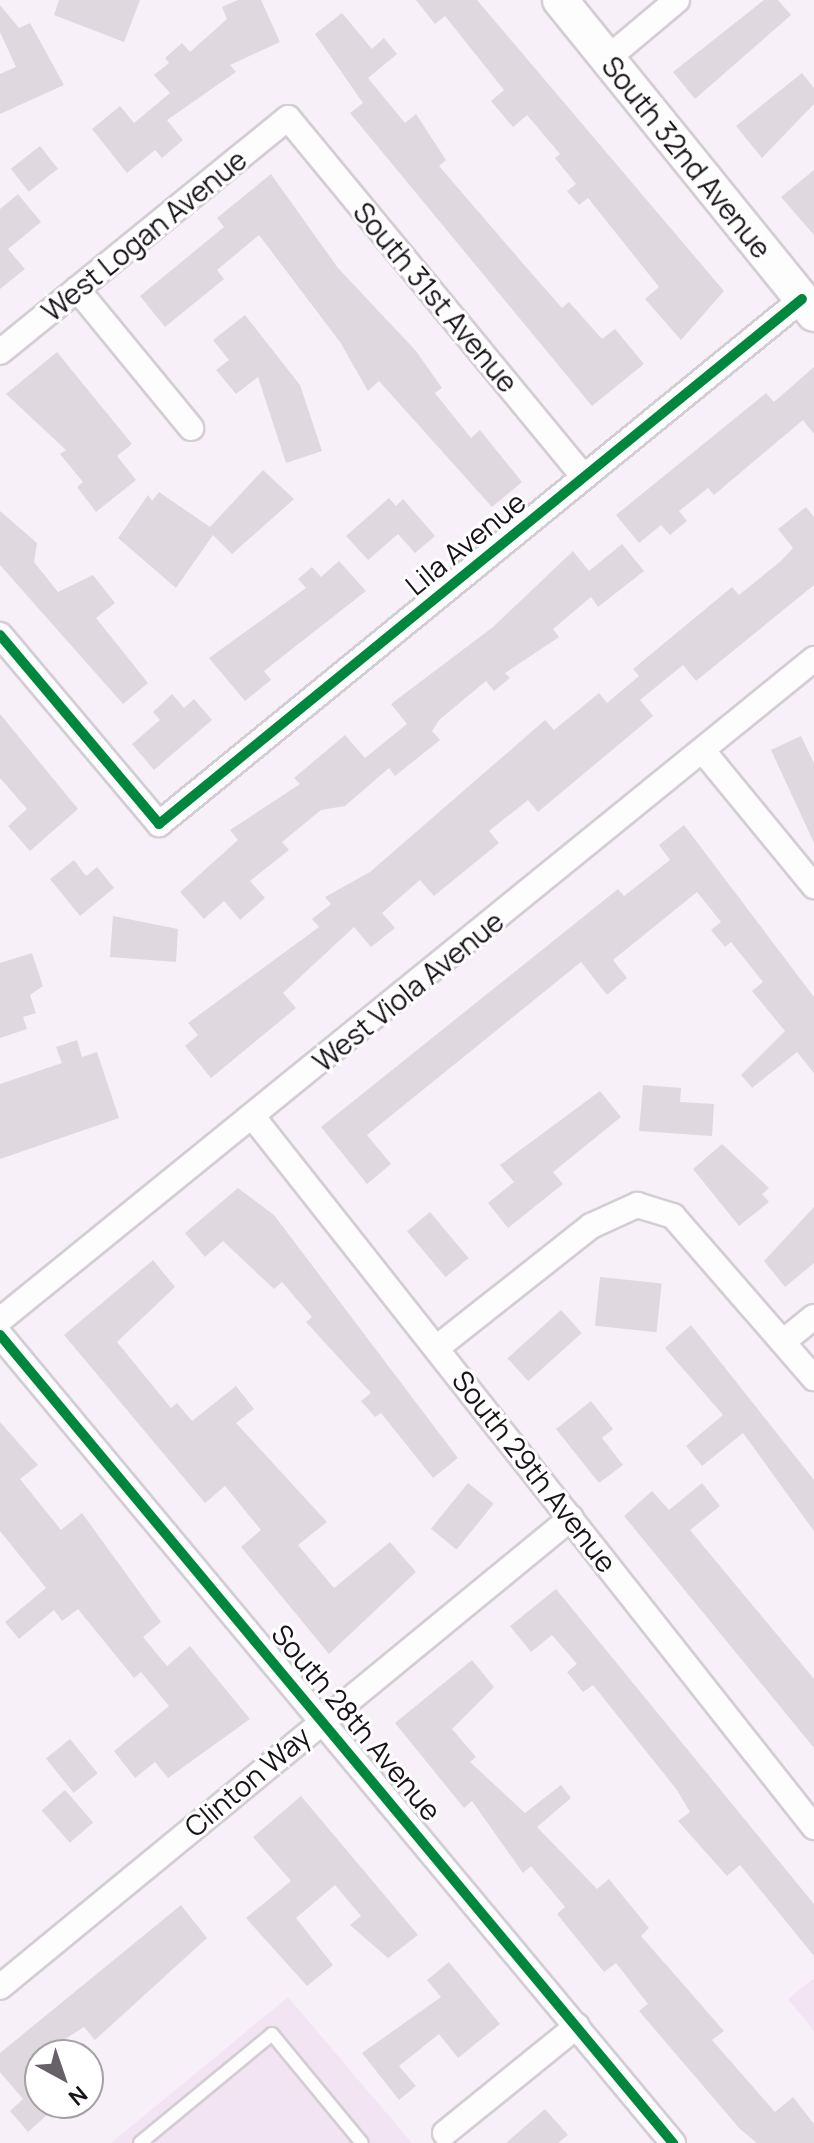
<!DOCTYPE html>
<html>
<head>
<meta charset="utf-8">
<style>
  body { margin:0 }
  #map { position:relative; width:814px; height:2143px; overflow:hidden; background:#f8f0f9; font-family:Manrope,sans-serif }
  div>[style] { position:absolute }
  .built>* { inset:0; background:#f3e4f4 }
  .building>* { inset:0; background:#dfd8de; transform-origin:0 0 }
  .roads { filter:drop-shadow(2px 0 #d4cdd4) drop-shadow(-2px 0 #d4cdd4) drop-shadow(0 2px #d4cdd4) drop-shadow(0 -2px #d4cdd4) }
  .lane>* { height:12px; margin:-6px; padding:0 6px; transform-origin:6px; border-radius:6px; background:#fefdfe }
  .street>* { height:24px; margin:-12px; padding:0 12px; transform-origin:12px; border-radius:12px; background:#fefdfe }
  .secondary>* { height:34px; margin:-17px; padding:0 17px; transform-origin:17px; border-radius:17px; background:#fefdfe }
  .cycleway>* { height:10px; margin:-5px; padding:0 5px; transform-origin:5px; border-radius:5px; background:#00873e }
  span { translate:-50% -50%; white-space:nowrap; text-align:center; line-height:1.15; -webkit-text-stroke:6px #fff; paint-order:stroke }
  .street-label { font-size:28px; color:#181318 }
  .north { position:absolute; left:24px; top:2039px; width:80px; height:80px; box-sizing:border-box; background:#fff; border:2px solid #a3a1a3; border-radius:50%; rotate:140deg; font-size:22px; font-weight:700; line-height:32px; text-align:center; color:#181318 }
  .north::after { content:''; display:block; margin:auto; width:28px; height:36px; background:#666067; clip-path:polygon(50% 0,100% 100%,50% 72%,0 100%) }
</style>
</head>
<body>
<div id="map">
  <div class="built">
    <div style="clip-path:polygon(814px 1978px,814px 2031px,788px 1999px)"></div>
    <div style="clip-path:polygon(288px 1997px,412px 2143px,111px 2143px)"></div>
  </div>
  <div class="building">
    <div style="clip-path:polygon(59px 0,140px 0,124px 42px,54px 15px)"></div>
    <div style="clip-path:polygon(238px 0,261px 0,280px 42px,230px 65px,236px 72px,167px 120px,183px 140px,162px 158px,155px 150px,127px 173px,92px 129px,120px 106px,134px 123px,170px 93px,154px 75px,169px 63px,165px 58px,182px 43px,190px 52px,227px 19px,222px 7px)"></div>
    <div style="clip-path:polygon(416px 0,477px 0,724px 291px,681px 340px,645px 299px,659px 287px,588px 198px,579px 205px,567px 191px,576px 184px,555px 158px,560px 154px,527px 115px,513px 127px,491px 101px,504px 90px,445px 16px,435px 24px)"></div>
    <div style="clip-path:polygon(764px 0,778px 0,791px 15px,695px 99px,673px 72px)"></div>
    <div style="clip-path:polygon(0 5px,19px 28px,30px 23px,64px 85px,0 114px,0 74px,16px 67px,0 32px)"></div>
    <div style="clip-path:polygon(342px 13px,372px 49px,384px 38px,397px 54px,368px 78px,405px 123px,416px 114px,446px 160px,439px 166px,526px 267px,562px 308px,569px 302px,602px 339px,615px 329px,644px 364px,592px 406px,350px 113px,363px 103px,315px 34px)"></div>
    <div style="clip-path:polygon(802px 73px,814px 88px,814px 104px,762px 158px,736px 126px)"></div>
    <div style="left:40px;top:146px;width:29px;height:37px;rotate:52deg"></div>
    <div style="clip-path:polygon(814px 170px,814px 235px,781px 197px)"></div>
    <div style="clip-path:polygon(271px 174px,338px 268px,416px 351px,442px 388px,435px 393px,471px 438px,480px 430px,522px 482px,492px 507px,379px 381px,368px 391px,340px 342px,259px 235px,217px 270px,224px 279px,165px 327px,140px 296px,224px 227px,217px 218px)"></div>
    <div style="clip-path:polygon(18px 194px,41px 222px,8px 249px,25px 269px,0 289px,0 209px)"></div>
    <div style="clip-path:polygon(245px 315px,300px 385px,322px 451px,286px 463px,258px 377px,236px 394px,216px 370px,229px 360px,213px 340px)"></div>
    <div style="clip-path:polygon(57px 352px,132px 444px,117px 456px,136px 480px,96px 512px,77px 487px,83px 482px,60px 454px,66px 450px,6px 394px)"></div>
    <div style="clip-path:polygon(814px 367px,814px 434px,803px 420px,714px 495px,708px 488px,679px 511px,687px 521px,670px 535px,661px 525px,639px 543px,616px 515px,766px 393px,774px 402px)"></div>
    <div style="clip-path:polygon(263px 470px,294px 499px,232px 554px,213px 535px,176px 588px,118px 538px,148px 495px,152px 501px,159px 492px,210px 527px)"></div>
    <div style="clip-path:polygon(389px 498px,396px 506px,403px 499px,435px 536px,415px 553px,398px 534px,368px 560px,346px 536px)"></div>
    <div style="clip-path:polygon(806px 507px,814px 517px,814px 585px,696px 681px,683px 665px,640px 700px,653px 716px,587px 771px,538px 812px,528px 800px,489px 831px,499px 843px,434px 896px,420px 880px,382px 913px,395px 928px,371px 947px,354px 927px,283px 993px,296px 1008px,211px 1078px,185px 1046px,198px 1035px,188px 1023px,319px 927px,312px 919px,331px 904px,325px 897px,370px 872px,545px 720px,554px 730px,599px 693px,607px 703px,639px 676px,633px 669px,732px 587px,739px 595px,782px 560px,793px 548px,778px 529px)"></div>
    <div style="clip-path:polygon(0 511px,37px 543px,34px 562px,58px 592px,93px 575px,115px 603px,96px 618px,148px 683px,123px 704px,0 565px)"></div>
    <div style="clip-path:polygon(622px 544px,644px 571px,598px 607px,591px 597px,553px 629px,559px 637px,505px 673px,510px 678px,494px 691px,486px 681px,439px 720px,432px 731px,440px 740px,395px 776px,389px 768px,345px 806px,321px 810px,282px 842px,289px 850px,250px 881px,265px 898px,240px 920px,224px 901px,204px 919px,180px 892px,238px 840px,230px 830px,300px 784px,294px 778px,345px 735px,365px 758px,407px 724px,391px 704px,493px 627px,573px 551px,589px 571px)"></div>
    <div style="clip-path:polygon(339px 561px,366px 591px,264px 671px,271px 680px,245px 701px,209px 658px,306px 588px,298px 579px,312px 567px,321px 577px)"></div>
    <div style="clip-path:polygon(172px 694px,184px 708px,194px 699px,212px 720px,154px 770px,132px 744px,160px 720px,153px 712px)"></div>
    <div style="clip-path:polygon(0 714px,78px 809px,30px 851px,8px 826px,27px 809px,0 778px)"></div>
    <div style="clip-path:polygon(801px 736px,814px 763px,814px 843px,771px 750px)"></div>
    <div style="clip-path:polygon(684px 825px,814px 997px,814px 1073px,797px 1052px,752px 1088px,741px 1075px,785px 1031px,752px 991px,763px 982px,731px 942px,725px 947px,711px 930px,721px 922px,697px 892px,613px 960px,627px 978px,607px 995px,581px 962px,367px 1135px,391px 1164px,367px 1184px,321px 1127px,618px 889px,624px 896px,670px 860px,659px 845px)"></div>
    <div style="clip-path:polygon(74px 860px,86px 876px,97px 867px,114px 888px,80px 916px,50px 879px)"></div>
    <div style="clip-path:polygon(113px 916px,178px 929px,176px 962px,110px 957px)"></div>
    <div style="clip-path:polygon(32px 953px,43px 986px,30px 995px,36px 1013px,23px 1017px,27px 1029px,0 1038px,0 963px)"></div>
    <div style="clip-path:polygon(77px 1040px,82px 1057px,97px 1052px,119px 1118px,0 1159px,0 1084px,62px 1063px,56px 1047px)"></div>
    <div style="clip-path:polygon(643px 1085px,681px 1088px,680px 1102px,714px 1104px,712px 1136px,639px 1131px)"></div>
    <div style="clip-path:polygon(600px 1091px,621px 1117px,553px 1172px,563px 1184px,508px 1228px,488px 1203px,514px 1182px,500px 1165px)"></div>
    <div style="clip-path:polygon(722px 1144px,769px 1188px,762px 1194px,769px 1202px,739px 1226px,693px 1169px)"></div>
    <div style="clip-path:polygon(238px 1188px,274px 1215px,458px 1458px,433px 1478px,381px 1413px,375px 1417px,361px 1401px,371px 1393px,306px 1322px,312px 1317px,282px 1282px,274px 1289px,223px 1241px,205px 1257px,185px 1233px)"></div>
    <div style="clip-path:polygon(814px 1207px,814px 1263px,785px 1287px,764px 1261px)"></div>
    <div style="left:430px;top:1212px;width:60px;height:30px;rotate:50deg"></div>
    <div style="clip-path:polygon(153px 1260px,175px 1287px,117px 1342px,171px 1408px,177px 1403px,192px 1421px,236px 1386px,254px 1409px,236px 1423px,327px 1522px,298px 1545px,334px 1588px,390px 1542px,416px 1572px,329px 1654px,241px 1547px,261px 1530px,225px 1486px,205px 1503px,64px 1335px)"></div>
    <div style="left:600px;top:1277px;width:62px;height:49px;rotate:6deg"></div>
    <div style="left:561px;top:1310px;width:31px;height:72px;rotate:48deg"></div>
    <div style="clip-path:polygon(691px 1325px,814px 1480px,814px 1531px,743px 1433px,702px 1466px,686px 1446px,723px 1415px,665px 1348px)"></div>
    <div style="clip-path:polygon(591px 1401px,613px 1429px,602px 1438px,623px 1465px,599px 1483px,556px 1429px)"></div>
    <div style="clip-path:polygon(0 1422px,38px 1465px,20px 1479px,61px 1530px,82px 1513px,161px 1622px,143px 1637px,167px 1666px,190px 1646px,250px 1719px,168px 1778px,155px 1762px,135px 1778px,114px 1751px,169px 1706px,141px 1672px,134px 1678px,78px 1609px,62px 1621px,54px 1610px,19px 1639px,5px 1622px,46px 1588px,0 1531px)"></div>
    <div style="left:468px;top:1483px;width:33px;height:59px;rotate:39deg"></div>
    <div style="clip-path:polygon(702px 1483px,720px 1506px,690px 1530px,814px 1679px,814px 1748px,624px 1516px,652px 1491px,669px 1510px)"></div>
    <div style="clip-path:polygon(556px 1589px,814px 1904px,814px 1956px,740px 1865px,727px 1876px,678px 1821px,690px 1812px,677px 1790px,593px 1685px,583px 1692px,567px 1672px,577px 1664px,552px 1635px,531px 1652px,510px 1626px)"></div>
    <div style="clip-path:polygon(472px 1660px,494px 1687px,452px 1729px,476px 1757px,470px 1762px,525px 1813px,561px 1785px,571px 1798px,537px 1827px,597px 1889px,609px 1879px,649px 1928px,641px 1936px,724px 2031px,712px 2040px,775px 2112px,793px 2097px,814px 2124px,814px 2143px,757px 2143px,740px 2129px,639px 2011px,648px 2004px,616px 1963px,604px 1972px,557px 1914px,565px 1907px,531px 1866px,523px 1873px,472px 1801px,464px 1808px,395px 1723px)"></div>
    <div style="left:70px;top:1739px;width:44px;height:31px;rotate:51deg"></div>
    <div style="left:65px;top:1790px;width:43px;height:31px;rotate:49deg"></div>
    <div style="clip-path:polygon(301px 1796px,418px 1935px,388px 1958px,350px 1925px,361px 1916px,335px 1885px,296px 1918px,333px 1965px,307px 1986px,246px 1918px,291px 1881px,253px 1837px)"></div>
    <div style="clip-path:polygon(181px 1905px,207px 1938px,95px 2040px,84px 2027px,40px 2055px,40px 2108px,47px 2115px,28px 2132px,10px 2111px,23px 2099px,0 2072px,0 2053px)"></div>
    <div style="clip-path:polygon(449px 1962px,500px 2024px,458px 2058px,439px 2034px,399px 2066px,416px 2086px,399px 2100px,362px 2053px,441px 1997px,427px 1980px)"></div>
    <div style="clip-path:polygon(545px 2109px,568px 2135px,558px 2143px,506px 2143px)"></div>
  </div>
  <div class="roads">
    <div class="lane">
      <div style="left:140px;top:2143px;width:171px;rotate:-39.5deg"></div>
      <div style="left:272px;top:2034px;width:141px;rotate:50.5deg"></div>
    </div>
    <div class="street">
      <div style="left:608px;top:58px;width:90px;rotate:-40deg"></div>
      <div style="left:77px;top:289px;width:180px;rotate:50.6deg"></div>
      <div style="left:0;top:352px;width:371px;rotate:-39.1deg"></div>
      <div style="left:288px;top:118px;width:465px;rotate:50.5deg"></div>
      <div style="left:0;top:635px;width:247px;rotate:49.9deg"></div>
      <div style="left:159px;top:824px;width:830px;rotate:-39.23deg"></div>
      <div style="left:703px;top:751px;width:175px;rotate:50.6deg"></div>
      <div style="left:253px;top:1117px;width:905px;rotate:51.69deg"></div>
      <div style="left:0;top:1320px;width:1049px;rotate:-39.08deg"></div>
      <div style="left:0;top:1335px;width:1052px;rotate:50.21deg"></div>
      <div style="left:784px;top:1341px;width:38px;rotate:-39deg"></div>
      <div style="left:439px;top:1346px;width:194px;rotate:-38.3deg"></div>
      <div style="left:591px;top:1226px;width:51px;rotate:-24.5deg"></div>
      <div style="left:637px;top:1205px;width:38px;rotate:17deg"></div>
      <div style="left:673px;top:1216px;width:215px;rotate:49deg"></div>
      <div style="left:0;top:1987px;width:739px;rotate:-39.4deg"></div>
      <div style="left:445px;top:2133px;width:170px;rotate:-39deg"></div>
    </div>
    <div class="secondary">
      <div style="left:560px;top:0;width:404px;rotate:51deg"></div>
    </div>
  </div>
  <div class="cycleway">
    <div style="left:0;top:635px;width:247px;rotate:49.9deg"></div>
    <div style="left:159px;top:824px;width:830px;rotate:-39.23deg"></div>
    <div style="left:0;top:1335px;width:1052px;rotate:50.21deg"></div>
  </div>
  <div class="street-label">
    <span style="left:687px;top:157px;rotate:51deg">South 32nd Avenue</span>
    <span style="left:144px;top:235px;rotate:-39deg">West Logan Avenue</span>
    <span style="left:436px;top:297px;rotate:50deg">South 31st Avenue</span>
    <span style="left:465px;top:543px;rotate:-39deg">Lila Avenue</span>
    <span style="left:408px;top:991px;rotate:-39deg">West Viola Avenue</span>
    <span style="left:535px;top:1471px;rotate:52deg">South 29th Avenue</span>
    <span style="left:357px;top:1722px;rotate:50deg">South 28th Avenue</span>
    <span style="left:247px;top:1781px;rotate:-40deg">Clinton Way</span>
  </div>
  <div class="north">N</div>
</div>
</body>
</html>
